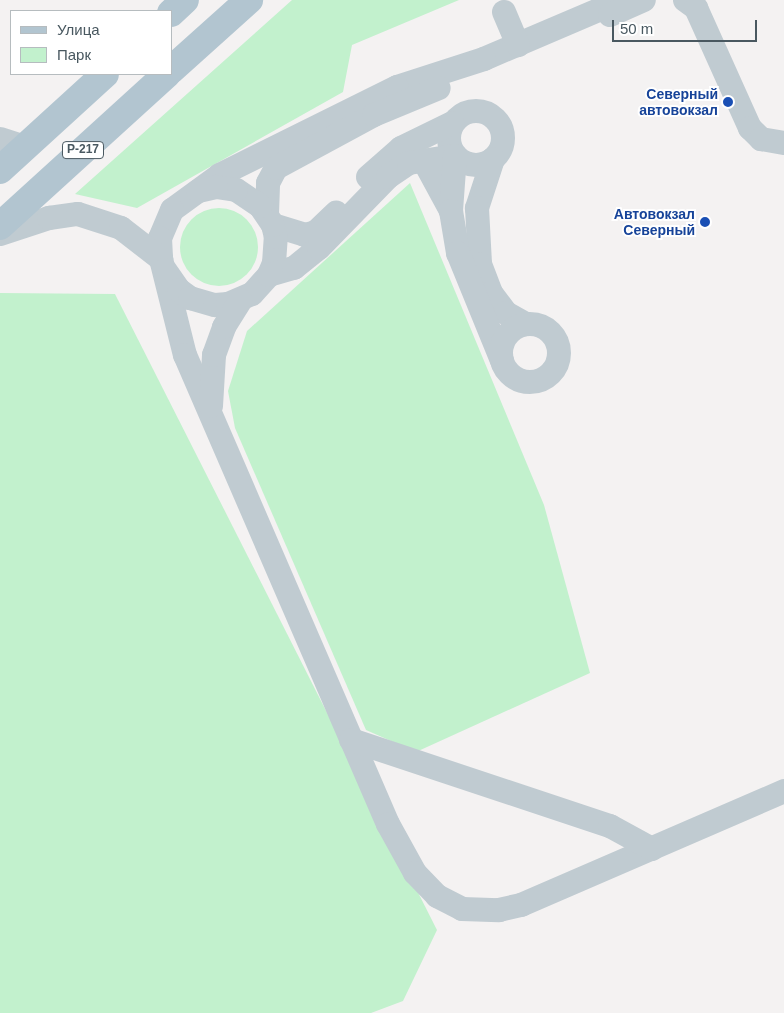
<!DOCTYPE html>
<html>
<head>
<meta charset="utf-8">
<style>
  body { margin:0 }
  #map { position:relative; width:784px; height:1013px; overflow:hidden; background:#f4f2f2; font-family:Helvetica,sans-serif }
  div>[style] { position:absolute }
  .green>* { inset:0; background:#c2f1cd }
  .round { border-radius:50% }
  .minor>* { height:24px; margin:-12px; padding:0 12px; transform-origin:12px; border-radius:12px; background:#c0cbd1 }
  .minor>.ring { margin:-12px; padding:0; box-sizing:content-box; background:none; border:24px solid #c0cbd1; border-radius:50% }
  .major>* { height:28px; margin:-14px; padding:0 14px; transform-origin:14px; border-radius:14px; background:#b2c5d0 }
  .dots>* { width:14px; height:14px; translate:-50% -50%; box-sizing:border-box; border:2px solid #fff; border-radius:50% }
  span { translate:-50% -50%; white-space:nowrap; text-align:center; line-height:1.15; -webkit-text-stroke:4px #fff; paint-order:stroke }
  .shield-label span { padding:1px 4px; background:#fff; border:1px solid; border-radius:4px; -webkit-text-stroke-width:0 }
  .shield-label { font-size:12px; color:#495860; font-weight:700 }
  .transit-label { font-size:14px; color:#164399; font-weight:700 }
  .right { translate:-100% -50%; text-align:right }
  .legend { position:absolute; left:10px; top:10px; width:162px; height:65px; box-sizing:border-box; background:#fff; border:1px solid #b6bcbf; margin:0; padding:6px 9px; list-style:none; font-size:15px; color:#495860 }
  .legend li { display:flex; align-items:center; gap:10px; height:25px }
  .legend b { width:25px; border:1px solid #b6bcbf }
  .scale { position:absolute; left:612px; top:20px; width:145px; height:22px; box-sizing:border-box; border:2px solid #495860; border-top:0; padding-left:6px; font-size:15px; line-height:18px; white-space:nowrap; color:#495860; -webkit-text-stroke:4px #fff; paint-order:stroke }
</style>
</head>
<body>
<div id="map">
  <div class="green">
    <div style="clip-path:polygon(292px 0,459px 0,352px 45px,343px 92px,137px 208px,75px 194px)"></div>
    <div style="clip-path:polygon(410px 183px,544px 505px,590px 673px,416px 752px,366px 730px,235px 428px,228px 391px,247px 331px)"></div>
    <div class="round" style="left:180px;top:208px;width:78px;height:78px"></div>
    <div style="clip-path:polygon(0 293px,115px 294px,437px 930px,403px 1001px,371px 1013px,0 1013px)"></div>
  </div>
  <div class="minor">
    <div style="left:622px;top:0;width:150px;rotate:156.9deg"></div>
    <div style="left:484px;top:59px;width:91px;rotate:162.2deg"></div>
    <div style="left:397px;top:87px;width:198px;rotate:153.6deg"></div>
    <div style="left:220px;top:175px;width:59px;rotate:143.9deg"></div>
    <div style="left:172px;top:210px;width:30px;rotate:113deg"></div>
    <div style="left:160px;top:238px;width:21px;rotate:87deg"></div>
    <div style="left:161px;top:259px;width:99px;rotate:76deg"></div>
    <div style="left:185px;top:355px;width:511px;rotate:66.6deg"></div>
    <div style="left:388px;top:824px;width:56px;rotate:61.1deg"></div>
    <div style="left:415px;top:873px;width:32px;rotate:46deg"></div>
    <div style="left:437px;top:896px;width:28px;rotate:27deg"></div>
    <div style="left:462px;top:909px;width:37px;rotate:2deg"></div>
    <div style="left:499px;top:910px;width:23px;rotate:-13deg"></div>
    <div style="left:521px;top:905px;width:287px;rotate:-23.4deg"></div>
    <div style="left:685px;top:0;width:14px;rotate:36deg"></div>
    <div style="left:696px;top:8px;width:132px;rotate:65.8deg"></div>
    <div style="left:750px;top:128px;width:16px;rotate:45deg"></div>
    <div style="left:761px;top:139px;width:23px;rotate:10deg"></div>
    <div style="left:504px;top:12px;width:36px;rotate:67deg"></div>
    <div style="left:610px;top:15px;width:37px;rotate:-24deg"></div>
    <div class="ring" style="left:449px;top:111px;width:30px;height:30px"></div>
    <div style="left:0;top:139px;width:26px;rotate:18deg"></div>
    <div style="left:493px;top:159px;width:52px;rotate:108.1deg"></div>
    <div style="left:477px;top:208px;width:56px;rotate:86.9deg"></div>
    <div style="left:480px;top:264px;width:31px;rotate:69deg"></div>
    <div style="left:491px;top:293px;width:25px;rotate:53deg"></div>
    <div style="left:506px;top:313px;width:23px;rotate:29deg"></div>
    <div style="left:424px;top:161px;width:57px;rotate:61.6deg"></div>
    <div style="left:368px;top:177px;width:44px;rotate:-41.3deg"></div>
    <div style="left:401px;top:148px;width:57px;rotate:-26.1deg"></div>
    <div style="left:267px;top:214px;width:31px;rotate:-88deg"></div>
    <div style="left:268px;top:183px;width:17px;rotate:-62deg"></div>
    <div style="left:276px;top:168px;width:111px;rotate:-28.4deg"></div>
    <div style="left:374px;top:115px;width:70px;rotate:-22.6deg"></div>
    <div style="left:273px;top:225px;width:34px;rotate:17deg"></div>
    <div style="left:305px;top:235px;width:11px;rotate:-15deg"></div>
    <div style="left:316px;top:232px;width:28px;rotate:-44deg"></div>
    <div style="left:0;top:234px;width:52px;rotate:-18.1deg"></div>
    <div style="left:49px;top:218px;width:29px;rotate:-8deg"></div>
    <div style="left:78px;top:214px;width:45px;rotate:18deg"></div>
    <div style="left:121px;top:228px;width:51px;rotate:37.8deg"></div>
    <div style="left:165px;top:270px;width:24px;rotate:55deg"></div>
    <div style="left:179px;top:290px;width:14px;rotate:36deg"></div>
    <div style="left:190px;top:298px;width:26px;rotate:16deg"></div>
    <div style="left:215px;top:305px;width:13px;rotate:-4deg"></div>
    <div style="left:228px;top:304px;width:26px;rotate:-23deg"></div>
    <div style="left:252px;top:294px;width:25px;rotate:-48deg"></div>
    <div style="left:269px;top:275px;width:13px;rotate:-67deg"></div>
    <div style="left:274px;top:263px;width:26px;rotate:-86deg"></div>
    <div style="left:276px;top:237px;width:12px;rotate:-104deg"></div>
    <div style="left:273px;top:225px;width:23px;rotate:-124deg"></div>
    <div style="left:260px;top:206px;width:29px;rotate:-146deg"></div>
    <div style="left:236px;top:190px;width:20px;rotate:-171deg"></div>
    <div style="left:216px;top:187px;width:18px;rotate:167deg"></div>
    <div style="left:269px;top:275px;width:26px;rotate:-16deg"></div>
    <div style="left:294px;top:268px;width:32px;rotate:-39deg"></div>
    <div style="left:319px;top:248px;width:99px;rotate:-45.8deg"></div>
    <div style="left:388px;top:177px;width:25px;rotate:-34deg"></div>
    <div style="left:409px;top:163px;width:47px;rotate:-8.7deg"></div>
    <div style="left:455px;top:156px;width:55px;rotate:94.2deg"></div>
    <div style="left:451px;top:211px;width:43px;rotate:80.5deg"></div>
    <div style="left:458px;top:253px;width:117px;rotate:67.8deg"></div>
    <div class="ring" style="left:501px;top:324px;width:34px;height:34px"></div>
    <div style="left:211px;top:406px;width:51px;rotate:-86.6deg"></div>
    <div style="left:214px;top:355px;width:30px;rotate:-70deg"></div>
    <div style="left:224px;top:327px;width:31px;rotate:-58deg"></div>
    <div style="left:351px;top:740px;width:273px;rotate:18.4deg"></div>
    <div style="left:610px;top:826px;width:48px;rotate:28.7deg"></div>
  </div>
  <div class="major">
    <div style="left:171px;top:13px;width:19px;rotate:-43deg"></div>
    <div style="left:171px;top:70px;width:105px;rotate:-41.9deg"></div>
    <div style="left:0;top:170px;width:142px;rotate:-42.4deg"></div>
    <div style="left:0;top:226px;width:226px;rotate:-42.3deg"></div>
  </div>
  <div class="dots">
    <div style="left:728px;top:102px;background:#1a4fb4"></div>
    <div style="left:705px;top:222px;background:#1a4fb4"></div>
  </div>
  <div class="shield-label">
    <span style="left:83px;top:150px">Р-217</span>
  </div>
  <div class="transit-label">
    <span class="right" style="left:718px;top:102px">Северный<br>автовокзал</span>
    <span class="right" style="left:695px;top:222px">Автовокзал<br>Северный</span>
  </div>
  <ul class="legend">
  <li><b style="height:6px;background:#b2c5d0"></b>Улица</li>
  <li><b style="height:14px;background:#c2f1cd"></b>Парк</li>
  </ul>
  <div class="scale">50 m</div>
</div>
</body>
</html>
